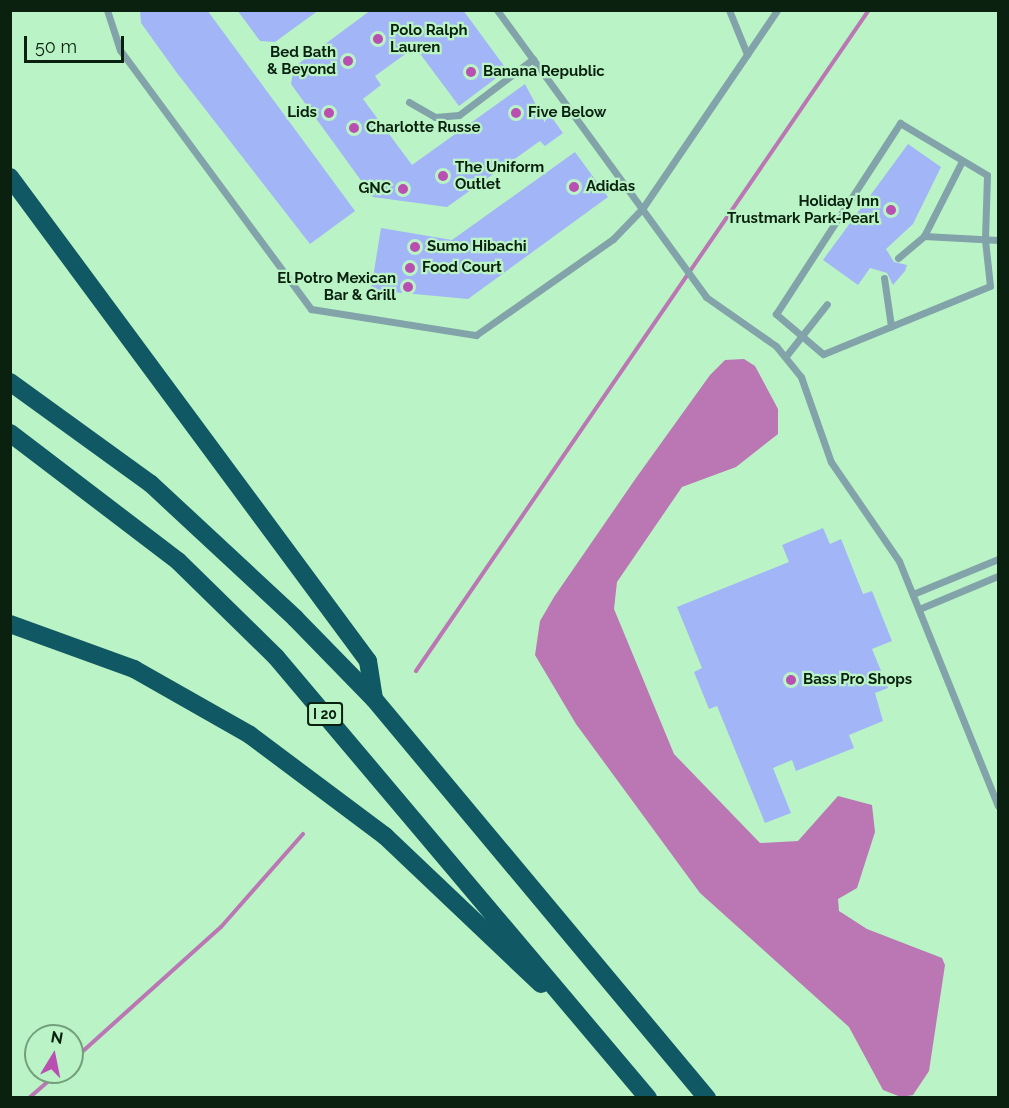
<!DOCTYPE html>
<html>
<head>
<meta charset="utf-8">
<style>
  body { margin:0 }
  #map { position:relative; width:1009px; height:1108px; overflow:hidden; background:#baf3c5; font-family:Raleway,sans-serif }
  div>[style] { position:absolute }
  .water>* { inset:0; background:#bb76b4 }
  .stream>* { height:4px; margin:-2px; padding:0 2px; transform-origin:2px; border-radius:2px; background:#bb76b4 }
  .building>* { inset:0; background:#a2b6f7 }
  .lane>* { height:7px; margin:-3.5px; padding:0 3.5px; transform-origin:3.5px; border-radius:3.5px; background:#81a3a9 }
  .highway>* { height:18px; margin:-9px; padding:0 9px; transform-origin:9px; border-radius:9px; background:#105863 }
  .dots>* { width:16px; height:16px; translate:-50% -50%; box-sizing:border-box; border:3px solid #baf3c5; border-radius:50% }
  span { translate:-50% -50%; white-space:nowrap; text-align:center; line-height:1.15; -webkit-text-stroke:4.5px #baf3c5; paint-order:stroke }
  .shield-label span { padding:2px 4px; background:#baf3c5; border:2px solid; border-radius:4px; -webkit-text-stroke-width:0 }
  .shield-label { font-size:14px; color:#0a2110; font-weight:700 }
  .poi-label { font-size:15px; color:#0a2110; font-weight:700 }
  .left { translate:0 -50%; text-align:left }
  .right { translate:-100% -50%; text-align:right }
  .frame { position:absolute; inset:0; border:12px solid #0a2110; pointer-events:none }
  .north { position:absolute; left:24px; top:1024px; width:60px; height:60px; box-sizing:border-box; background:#baf3c5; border:2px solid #749f7d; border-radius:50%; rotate:10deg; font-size:16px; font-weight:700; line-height:24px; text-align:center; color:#0a2110 }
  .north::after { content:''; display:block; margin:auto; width:21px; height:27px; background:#b94fb1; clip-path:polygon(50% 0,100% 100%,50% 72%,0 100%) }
  .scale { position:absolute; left:24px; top:36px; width:100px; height:27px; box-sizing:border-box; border:3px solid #0a2110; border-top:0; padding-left:8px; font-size:18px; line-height:21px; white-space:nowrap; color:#0a2110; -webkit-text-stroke:4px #baf3c5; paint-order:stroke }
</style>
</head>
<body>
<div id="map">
  <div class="water">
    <div style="clip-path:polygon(744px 359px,755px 366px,778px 409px,778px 434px,736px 467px,682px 487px,617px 582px,614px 609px,674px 754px,760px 843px,798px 841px,838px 796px,872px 805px,875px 832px,857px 888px,838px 899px,839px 911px,867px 929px,942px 958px,945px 965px,929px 1071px,913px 1095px,901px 1097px,883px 1090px,849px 1027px,700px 893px,576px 724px,535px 655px,540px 621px,554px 597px,636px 478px,710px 375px,725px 360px)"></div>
  </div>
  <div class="stream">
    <div style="left:416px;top:671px;width:801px;rotate:-55.58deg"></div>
    <div style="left:72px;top:1061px;width:200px;rotate:-42deg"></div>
    <div style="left:221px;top:927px;width:124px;rotate:-48.6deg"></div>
    <div style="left:29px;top:1098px;width:40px;rotate:-41deg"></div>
  </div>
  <div class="building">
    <div style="clip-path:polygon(140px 10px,207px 10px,355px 211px,310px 244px,177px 73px,141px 23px)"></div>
    <div style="clip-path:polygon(237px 10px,319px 10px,275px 42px,260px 41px)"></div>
    <div style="clip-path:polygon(371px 10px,463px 10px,507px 70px,459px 106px,415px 47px,375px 76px,381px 85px,363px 99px,412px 165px,525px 84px,544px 120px,550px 115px,563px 133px,545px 146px,540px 141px,447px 207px,373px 197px,291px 84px,294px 67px)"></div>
    <div style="clip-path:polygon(908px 144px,941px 167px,913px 224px,886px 249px,894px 262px,907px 265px,905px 271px,893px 285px,887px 273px,870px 268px,858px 285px,823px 260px)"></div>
    <div style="clip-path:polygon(575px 152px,608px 197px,468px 299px,371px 290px,381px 228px,452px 240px)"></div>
    <div style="clip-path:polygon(823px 528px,830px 544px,841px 539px,863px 594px,872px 591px,892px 641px,872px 649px,888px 688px,875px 693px,883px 721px,849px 735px,854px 748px,796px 771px,792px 760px,773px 768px,791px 813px,765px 823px,717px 706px,709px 709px,694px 672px,702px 668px,677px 607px,789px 562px,782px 545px)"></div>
  </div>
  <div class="lane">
    <div style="left:107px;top:10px;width:42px;rotate:72deg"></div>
    <div style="left:120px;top:50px;width:322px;rotate:53.6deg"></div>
    <div style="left:311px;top:309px;width:167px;rotate:9deg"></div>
    <div style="left:476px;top:335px;width:167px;rotate:-35deg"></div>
    <div style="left:613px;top:239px;width:42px;rotate:-46deg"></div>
    <div style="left:642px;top:209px;width:240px;rotate:-55.8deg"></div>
    <div style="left:497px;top:10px;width:355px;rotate:53.9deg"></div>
    <div style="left:706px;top:297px;width:85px;rotate:35deg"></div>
    <div style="left:776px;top:346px;width:40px;rotate:51deg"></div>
    <div style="left:801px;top:377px;width:90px;rotate:70.6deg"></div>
    <div style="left:831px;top:462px;width:120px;rotate:55.5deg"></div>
    <div style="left:899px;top:561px;width:264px;rotate:68deg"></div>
    <div style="left:729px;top:10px;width:48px;rotate:67.8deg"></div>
    <div style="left:409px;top:102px;width:30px;rotate:30deg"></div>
    <div style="left:435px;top:117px;width:24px;rotate:-5deg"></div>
    <div style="left:459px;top:115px;width:93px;rotate:-37.1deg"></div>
    <div style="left:900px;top:123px;width:101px;rotate:30.9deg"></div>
    <div style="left:987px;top:175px;width:65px;rotate:91.8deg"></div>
    <div style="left:985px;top:240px;width:46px;rotate:83.8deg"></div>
    <div style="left:990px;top:286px;width:180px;rotate:157.8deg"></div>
    <div style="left:823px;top:354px;width:62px;rotate:-139.6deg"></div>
    <div style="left:776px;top:314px;width:228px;rotate:-57deg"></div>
    <div style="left:924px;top:236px;width:74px;rotate:3.1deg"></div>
    <div style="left:898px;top:258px;width:34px;rotate:-40deg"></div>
    <div style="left:924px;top:236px;width:84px;rotate:-63.1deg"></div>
    <div style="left:884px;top:278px;width:49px;rotate:81.7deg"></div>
    <div style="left:786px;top:356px;width:66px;rotate:-51.7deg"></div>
    <div style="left:913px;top:594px;width:92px;rotate:-22.4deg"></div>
    <div style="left:919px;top:609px;width:86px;rotate:-22.7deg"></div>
  </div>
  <div class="highway">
    <div style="left:10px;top:177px;width:602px;rotate:53.51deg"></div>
    <div style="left:368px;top:661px;width:38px;rotate:81deg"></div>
    <div style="left:10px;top:382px;width:174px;rotate:35.9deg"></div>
    <div style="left:151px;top:484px;width:197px;rotate:42.9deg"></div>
    <div style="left:295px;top:618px;width:113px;rotate:45.7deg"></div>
    <div style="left:374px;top:699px;width:520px;rotate:50.15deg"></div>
    <div style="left:10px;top:433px;width:211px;rotate:37.3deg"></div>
    <div style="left:178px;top:561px;width:137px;rotate:44.4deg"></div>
    <div style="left:276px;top:657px;width:577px;rotate:49.85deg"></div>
    <div style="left:10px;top:624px;width:132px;rotate:19.9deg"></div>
    <div style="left:134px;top:669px;width:133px;rotate:29.6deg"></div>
    <div style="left:250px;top:735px;width:169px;rotate:36.8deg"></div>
    <div style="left:385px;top:836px;width:215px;rotate:43.5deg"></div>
  </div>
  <div class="dots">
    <div style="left:378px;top:39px;background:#b94fb1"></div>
    <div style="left:348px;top:61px;background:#b94fb1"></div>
    <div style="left:471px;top:72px;background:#b94fb1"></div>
    <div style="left:329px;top:113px;background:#b94fb1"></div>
    <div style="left:516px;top:113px;background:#b94fb1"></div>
    <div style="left:354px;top:128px;background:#b94fb1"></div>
    <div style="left:443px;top:176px;background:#b94fb1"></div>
    <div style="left:574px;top:187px;background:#b94fb1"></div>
    <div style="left:403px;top:189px;background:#b94fb1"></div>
    <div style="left:891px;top:210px;background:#b94fb1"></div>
    <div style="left:415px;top:247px;background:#b94fb1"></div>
    <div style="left:410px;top:268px;background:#b94fb1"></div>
    <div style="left:408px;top:287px;background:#b94fb1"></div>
    <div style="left:791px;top:680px;background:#b94fb1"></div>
  </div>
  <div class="shield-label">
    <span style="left:325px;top:714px">I 20</span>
  </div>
  <div class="poi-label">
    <span class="left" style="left:390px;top:39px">Polo Ralph<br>Lauren</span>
    <span class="right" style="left:336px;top:61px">Bed Bath<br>&amp; Beyond</span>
    <span class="left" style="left:483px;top:72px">Banana Republic</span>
    <span class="right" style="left:317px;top:113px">Lids</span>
    <span class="left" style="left:528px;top:113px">Five Below</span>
    <span class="left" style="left:366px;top:128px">Charlotte Russe</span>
    <span class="left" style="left:455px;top:176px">The Uniform<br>Outlet</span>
    <span class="left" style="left:586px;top:187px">Adidas</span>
    <span class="right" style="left:391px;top:189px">GNC</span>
    <span class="right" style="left:879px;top:210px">Holiday Inn<br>Trustmark Park-Pearl</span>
    <span class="left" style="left:427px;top:247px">Sumo Hibachi</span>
    <span class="left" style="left:422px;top:268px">Food Court</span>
    <span class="right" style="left:396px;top:287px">El Potro Mexican<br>Bar &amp; Grill</span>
    <span class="left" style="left:803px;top:680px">Bass Pro Shops</span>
  </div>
  <div class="frame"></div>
  <div class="north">N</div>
  <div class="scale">50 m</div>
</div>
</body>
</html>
